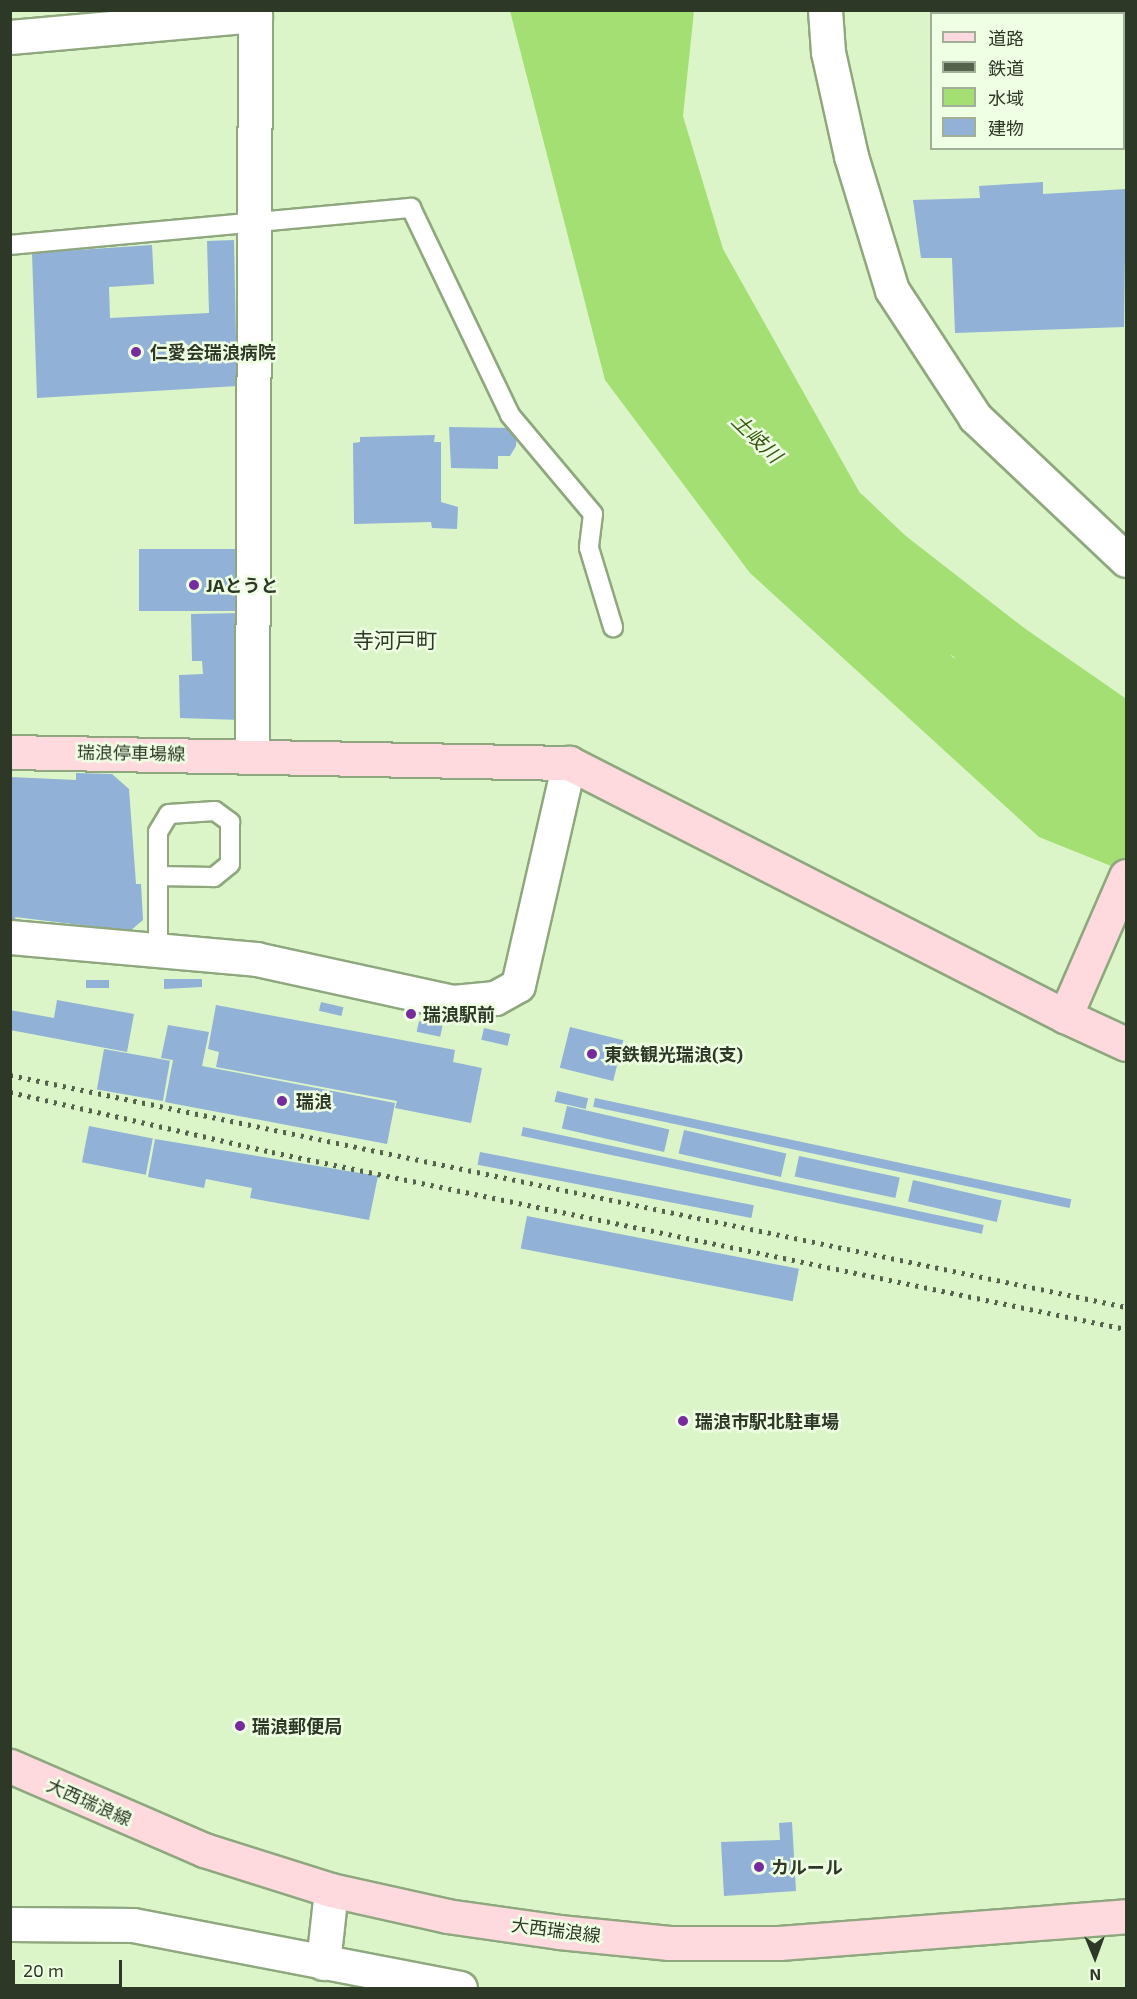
<!DOCTYPE html>
<html>
<head>
<meta charset="utf-8">
<style>
  body { margin:0 }
  #map { position:relative; width:1137px; height:1999px; overflow:hidden; background:#dbf5c9; font-family:"Exo 2","Noto Sans JP",sans-serif }
  div>[style] { position:absolute }
  .water>* { inset:0; background:#a4df73 }
  .river>* { height:66px; margin:-33px; padding:0 33px; transform-origin:33px; border-radius:33px; background:#a4df73 }
  .building>* { inset:0; background:#91b1d6; transform-origin:0 0 }
  .roads { filter:drop-shadow(2px 0 #8fa77e) drop-shadow(-2px 0 #8fa77e) drop-shadow(0 2px #8fa77e) drop-shadow(0 -2px #8fa77e) }
  .lane>* { height:18px; margin:-9px; padding:0 9px; transform-origin:9px; border-radius:9px; background:#fff }
  .street>* { height:33px; margin:-16.5px; padding:0 16.5px; transform-origin:16.5px; border-radius:16.5px; background:#fff }
  .secondary>* { height:33px; margin:-16.5px; padding:0 16.5px; transform-origin:16.5px; border-radius:16.5px; background:#fed9de }
  .rail>* { height:4.5px; margin-top:-2.25px; transform-origin:0; background:repeating-linear-gradient(90deg,#55634c 0 3px,transparent 0 9px) }
  .dots>* { width:16px; height:16px; translate:-50% -50%; box-sizing:border-box; border:3px solid #efffe4; border-radius:50% }
  span { translate:-50% -50%; white-space:nowrap; text-align:center; line-height:1.15; -webkit-text-stroke:5px #efffe4; paint-order:stroke }
  .poi-label { font-size:18px; color:#2e3827; font-weight:700 }
  .left { translate:0 -50%; text-align:left }
  .street-label { font-size:18px; color:#2e3827 }
  .water-label { font-size:20px; color:#35590e; font-style:italic }
  .quarter-label { font-size:21px; color:#2e3827 }
  .frame { position:absolute; inset:0; border:12px solid #2e3827; pointer-events:none }
  .legend { position:absolute; left:930px; top:12px; width:195px; height:138px; box-sizing:border-box; background:#efffe4; border:2px solid #a2af98; margin:0; padding:8px 10px; list-style:none; font-size:18px; color:#2e3827 }
  .legend li { display:flex; align-items:center; gap:12px; height:30px }
  .legend b { width:30px; border:2px solid #a2af98 }
  .north { position:absolute; left:1065px; top:1927px; width:60px; height:60px; -webkit-text-stroke:4px #efffe4; paint-order:stroke; rotate:179deg; font-size:16px; font-weight:700; line-height:24px; text-align:center; color:#2e3827 }
  .north::after { content:''; display:block; margin:auto; width:21px; height:27px; background:#2e3827; clip-path:polygon(50% 0,100% 100%,50% 72%,0 100%) }
  .scale { position:absolute; left:12px; top:1960px; width:110px; height:27px; box-sizing:border-box; border:3px solid #2e3827; border-top:0; padding-left:8px; font-size:18px; line-height:21px; white-space:nowrap; color:#2e3827; -webkit-text-stroke:4px #efffe4; paint-order:stroke }
</style>
</head>
<body>
<div id="map">
  <div class="water">
    <div style="clip-path:polygon(510px 11px,694px 11px,683px 116px,723px 249px,952px 657px,1126px 721px,1126px 872px,1039px 837px,750px 573px,605px 380px)"></div>
  </div>
  <div class="river">
    <div style="left:840px;top:519px;width:59px;rotate:43.6deg"></div>
    <div style="left:883px;top:560px;width:150px;rotate:37.9deg"></div>
    <div style="left:1001px;top:652px;width:152px;rotate:34.8deg"></div>
  </div>
  <div class="building">
    <div style="clip-path:polygon(1043px 182px,1043px 194px,1126px 189px,1124px 327px,955px 333px,952px 258px,921px 258px,913px 200px,980px 198px,979px 186px)"></div>
    <div style="clip-path:polygon(234px 240px,237px 386px,37px 398px,32px 253px,152px 245px,154px 284px,109px 287px,110px 318px,209px 313px,207px 241px)"></div>
    <div style="clip-path:polygon(449px 427px,517px 428px,516px 446px,510px 456px,498px 456px,498px 469px,451px 468px)"></div>
    <div style="clip-path:polygon(435px 435px,434px 442px,441px 442px,441px 502px,458px 507px,457px 529px,432px 528px,431px 522px,354px 524px,353px 443px,360px 442px,360px 437px)"></div>
    <div style="left:139px;top:549px;width:103px;height:62px"></div>
    <div style="clip-path:polygon(241px 613px,240px 720px,180px 718px,179px 675px,203px 674px,202px 661px,192px 661px,191px 614px)"></div>
    <div style="clip-path:polygon(76px 773px,112px 774px,129px 789px,136px 884px,141px 884px,143px 920px,130px 931px,15px 917px,17px 923px,10px 923px,10px 777px,76px 780px)"></div>
    <div style="clip-path:polygon(164px 979px,202px 979px,202px 987px,164px 989px)"></div>
    <div style="left:86px;top:980px;width:23px;height:8px"></div>
    <div style="clip-path:polygon(57px 1000px,134px 1014px,127px 1052px,10px 1030px,10px 1010px,54px 1018px)"></div>
    <div style="left:321px;top:1002px;width:23px;height:9px;rotate:13deg"></div>
    <div style="clip-path:polygon(216px 1005px,455px 1050px,453px 1062px,482px 1068px,471px 1123px,395px 1108px,397px 1101px,216px 1067px,219px 1052px,208px 1049px)"></div>
    <div style="left:419px;top:1021px;width:24px;height:11px;rotate:12deg"></div>
    <div style="clip-path:polygon(168px 1025px,209px 1032px,202px 1066px,395px 1103px,387px 1144px,165px 1102px,173px 1060px,161px 1058px)"></div>
    <div style="left:570px;top:1027px;width:55px;height:42px;rotate:14deg"></div>
    <div style="left:484px;top:1028px;width:27px;height:12px;rotate:13deg"></div>
    <div style="left:104px;top:1049px;width:67px;height:41px;rotate:10deg"></div>
    <div style="left:557px;top:1091px;width:32px;height:11px;rotate:13deg"></div>
    <div style="left:595px;top:1098px;width:487px;height:9px;rotate:12deg"></div>
    <div style="left:567px;top:1106px;width:105px;height:23px;rotate:13deg"></div>
    <div style="left:89px;top:1126px;width:65px;height:37px;rotate:11deg"></div>
    <div style="left:523px;top:1127px;width:471px;height:9px;rotate:12deg"></div>
    <div style="left:684px;top:1130px;width:105px;height:24px;rotate:13deg"></div>
    <div style="clip-path:polygon(155px 1139px,378px 1176px,369px 1220px,250px 1198px,252px 1188px,206px 1179px,204px 1188px,148px 1177px)"></div>
    <div style="left:480px;top:1152px;width:279px;height:13px;rotate:11deg"></div>
    <div style="left:799px;top:1156px;width:103px;height:21px;rotate:12deg"></div>
    <div style="left:913px;top:1180px;width:91px;height:22px;rotate:13deg"></div>
    <div style="left:527px;top:1216px;width:277px;height:33px;rotate:11deg"></div>
    <div style="clip-path:polygon(792px 1822px,796px 1891px,724px 1896px,721px 1842px,780px 1840px,779px 1823px)"></div>
  </div>
  <div class="roads">
    <div class="lane">
      <div style="left:10px;top:245px;width:403px;rotate:-5.3deg"></div>
      <div style="left:411px;top:208px;width:229px;rotate:64.4deg"></div>
      <div style="left:510px;top:415px;width:129px;rotate:50deg"></div>
      <div style="left:593px;top:514px;width:34px;rotate:97deg"></div>
      <div style="left:589px;top:548px;width:83px;rotate:73.1deg"></div>
      <div style="left:158px;top:951px;width:119px;rotate:-90deg"></div>
      <div style="left:158px;top:832px;width:21px;rotate:-59deg"></div>
      <div style="left:169px;top:814px;width:46px;rotate:-3.7deg"></div>
      <div style="left:215px;top:811px;width:19px;rotate:36deg"></div>
      <div style="left:230px;top:822px;width:42px;rotate:90deg"></div>
      <div style="left:230px;top:864px;width:21px;rotate:141deg"></div>
      <div style="left:214px;top:877px;width:56px;rotate:-179deg"></div>
    </div>
    <div class="street">
      <div style="left:825px;top:10px;width:42px;rotate:85.9deg"></div>
      <div style="left:828px;top:52px;width:107px;rotate:77.5deg"></div>
      <div style="left:851px;top:156px;width:140px;rotate:73deg"></div>
      <div style="left:892px;top:290px;width:152px;rotate:56.8deg"></div>
      <div style="left:975px;top:417px;width:208px;rotate:43.4deg"></div>
      <div style="left:10px;top:37px;width:246px;rotate:-5.1deg"></div>
      <div style="left:252px;top:754px;width:744px;rotate:-89.77deg"></div>
      <div style="left:10px;top:937px;width:247px;rotate:5.1deg"></div>
      <div style="left:256px;top:959px;width:202px;rotate:12.3deg"></div>
      <div style="left:453px;top:1002px;width:42px;rotate:-5.4deg"></div>
      <div style="left:495px;top:998px;width:26px;rotate:-29deg"></div>
      <div style="left:518px;top:985px;width:228px;rotate:-77.1deg"></div>
      <div style="left:10px;top:1924px;width:123px;rotate:0.5deg"></div>
      <div style="left:133px;top:1925px;width:333px;rotate:10.9deg"></div>
      <div style="left:323px;top:1963px;width:73px;rotate:-83.7deg"></div>
    </div>
    <div class="secondary">
      <div style="left:10px;top:752px;width:559px;rotate:1.13deg"></div>
      <div style="left:569px;top:763px;width:557px;rotate:27.03deg"></div>
      <div style="left:1126px;top:876px;width:153px;rotate:113.5deg"></div>
      <div style="left:1065px;top:1016px;width:67px;rotate:24.7deg"></div>
      <div style="left:10px;top:1766px;width:211px;rotate:23.4deg"></div>
      <div style="left:204px;top:1850px;width:133px;rotate:17.5deg"></div>
      <div style="left:331px;top:1890px;width:119px;rotate:12.6deg"></div>
      <div style="left:447px;top:1916px;width:113px;rotate:8.1deg"></div>
      <div style="left:559px;top:1932px;width:111px;rotate:5.7deg"></div>
      <div style="left:669px;top:1943px;width:110px"></div>
      <div style="left:779px;top:1943px;width:348px;rotate:-4.4deg"></div>
    </div>
  </div>
  <div class="rail">
    <div style="left:10px;top:1075px;width:1140px;rotate:11.74deg"></div>
    <div style="left:10px;top:1092px;width:269px;rotate:12.9deg"></div>
    <div style="left:272px;top:1152px;width:872px;rotate:11.71deg"></div>
  </div>
  <div class="dots">
    <div style="left:136px;top:352px;background:#782b9d"></div>
    <div style="left:194px;top:585px;background:#782b9d"></div>
    <div style="left:411px;top:1014px;background:#782b9d"></div>
    <div style="left:592px;top:1054px;background:#782b9d"></div>
    <div style="left:282px;top:1101px;background:#782b9d"></div>
    <div style="left:683px;top:1421px;background:#782b9d"></div>
    <div style="left:240px;top:1726px;background:#782b9d"></div>
    <div style="left:759px;top:1867px;background:#782b9d"></div>
  </div>
  <div class="poi-label">
    <span class="left" style="left:150px;top:352px">仁愛会瑞浪病院</span>
    <span class="left" style="left:206px;top:585px">JAとうと</span>
    <span class="left" style="left:423px;top:1014px">瑞浪駅前</span>
    <span class="left" style="left:604px;top:1054px">東鉄観光瑞浪(支)</span>
    <span class="left" style="left:296px;top:1101px">瑞浪</span>
    <span class="left" style="left:695px;top:1421px">瑞浪市駅北駐車場</span>
    <span class="left" style="left:252px;top:1726px">瑞浪郵便局</span>
    <span class="left" style="left:771px;top:1867px">カルール</span>
  </div>
  <div class="street-label">
    <span style="left:131px;top:753px;rotate:1deg">瑞浪停車場線</span>
    <span style="left:89px;top:1802px;rotate:24deg">大西瑞浪線</span>
    <span style="left:556px;top:1930px;rotate:7deg">大西瑞浪線</span>
  </div>
  <div class="water-label">
    <span style="left:757px;top:438px;rotate:44deg">土岐川</span>
  </div>
  <div class="quarter-label">
    <span style="left:395px;top:640px">寺河戸町</span>
  </div>
  <div class="frame"></div>
  <ul class="legend">
  <li><b style="height:8px;background:#fed9de"></b>道路</li>
  <li><b style="height:8px;background:#55634c"></b>鉄道</li>
  <li><b style="height:16px;background:#a4df73"></b>水域</li>
  <li><b style="height:16px;background:#91b1d6"></b>建物</li>
  </ul>
  <div class="north">N</div>
  <div class="scale">20 m</div>
</div>
</body>
</html>
